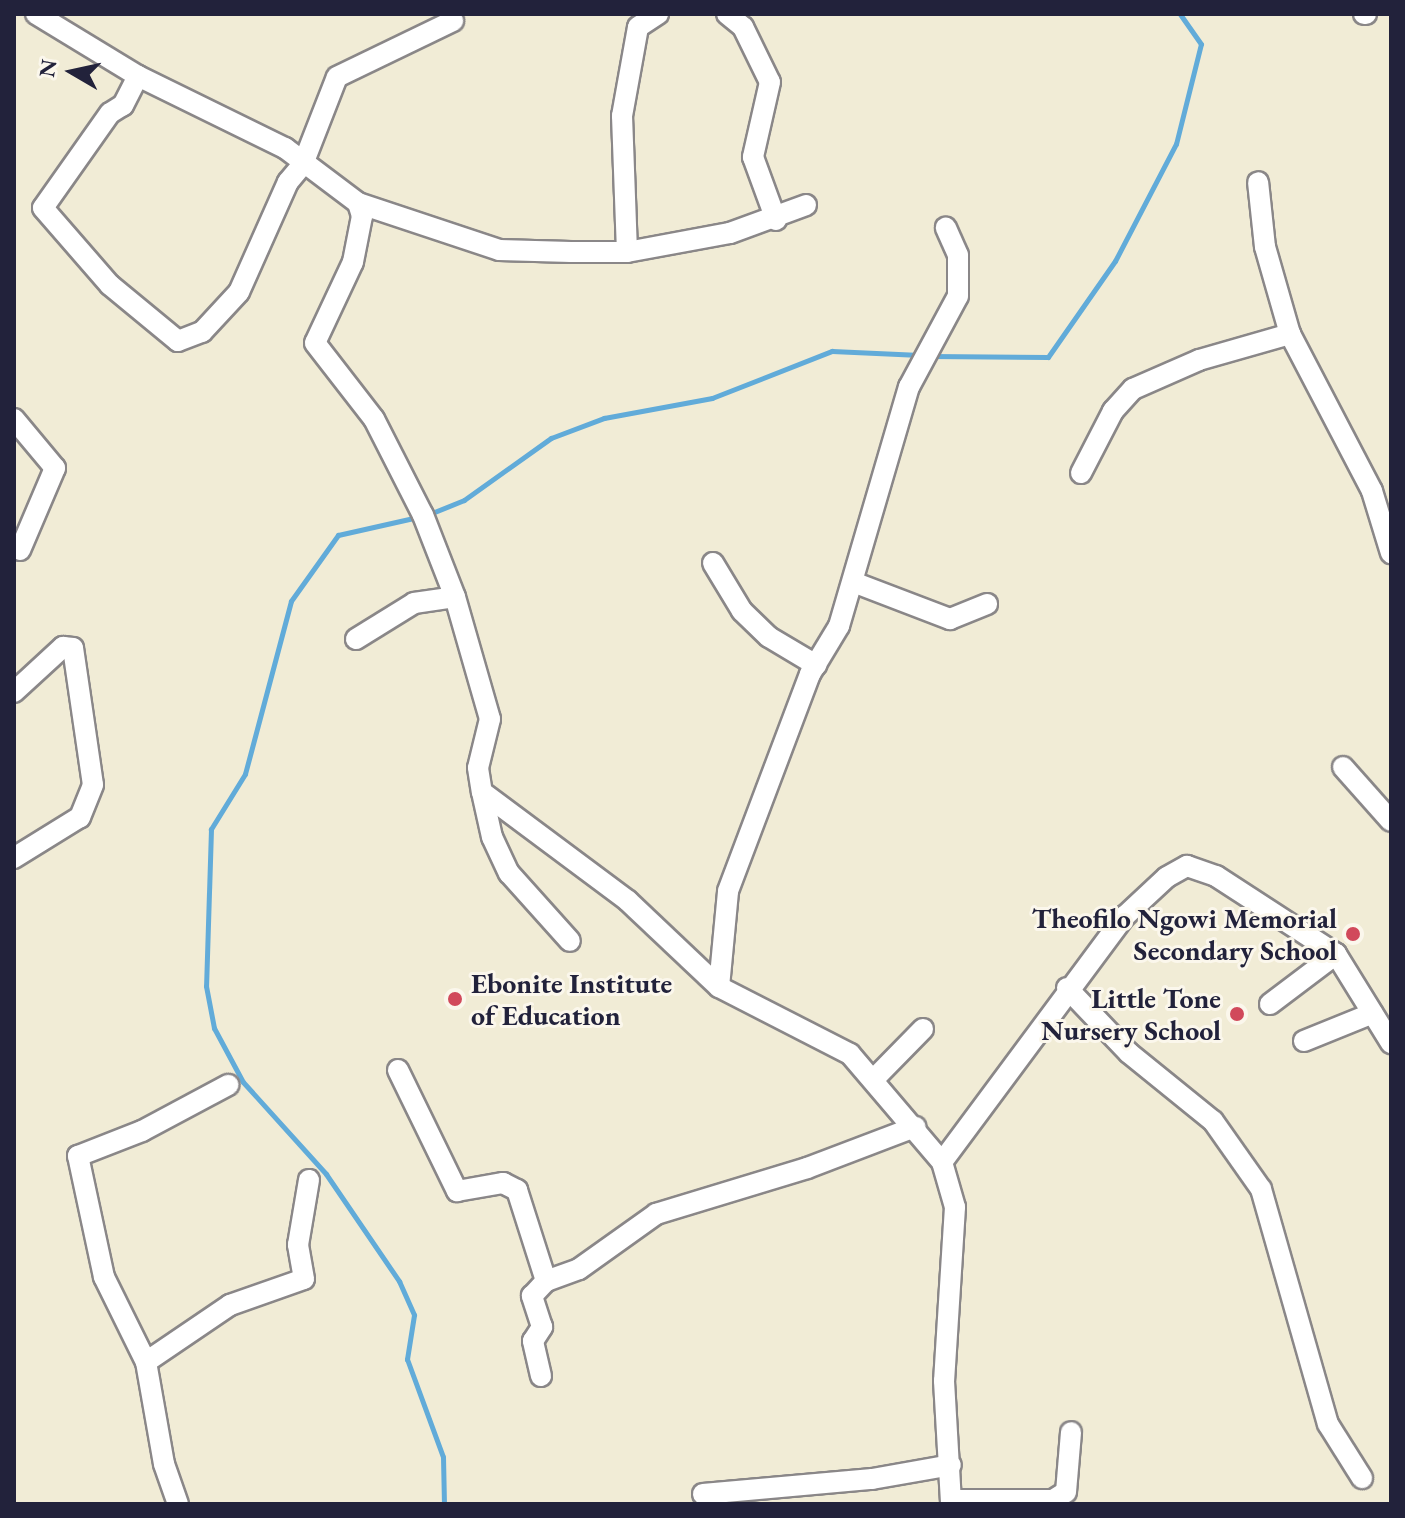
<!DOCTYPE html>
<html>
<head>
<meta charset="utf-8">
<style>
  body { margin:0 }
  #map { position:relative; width:1405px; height:1518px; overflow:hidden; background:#f1ecd6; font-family:"EB Garamond",serif }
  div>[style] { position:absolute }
  .stream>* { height:5px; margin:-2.5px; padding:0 2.5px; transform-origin:2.5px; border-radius:2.5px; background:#61abd9 }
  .roads { filter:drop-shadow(2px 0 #8a8788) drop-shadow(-2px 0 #8a8788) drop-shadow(0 2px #8a8788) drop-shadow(0 -2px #8a8788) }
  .street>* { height:20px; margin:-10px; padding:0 10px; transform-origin:10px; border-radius:10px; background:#fff }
  .dots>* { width:22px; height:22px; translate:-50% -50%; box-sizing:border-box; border:4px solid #fbf7ec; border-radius:50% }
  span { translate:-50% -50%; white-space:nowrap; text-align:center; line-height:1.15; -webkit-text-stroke:6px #fbf7ec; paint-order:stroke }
  .poi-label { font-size:28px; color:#22223b; font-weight:700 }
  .right { translate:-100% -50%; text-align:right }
  .left { translate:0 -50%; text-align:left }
  .frame { position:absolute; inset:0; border:16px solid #22223b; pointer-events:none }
  .north { position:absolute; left:32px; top:32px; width:80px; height:80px; -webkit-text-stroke:6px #fbf7ec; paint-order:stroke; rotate:279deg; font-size:22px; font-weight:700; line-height:32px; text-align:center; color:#22223b }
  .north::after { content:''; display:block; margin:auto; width:28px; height:36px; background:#22223b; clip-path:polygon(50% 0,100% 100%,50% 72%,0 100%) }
</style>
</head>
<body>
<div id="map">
  <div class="stream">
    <div style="left:930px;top:356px;width:118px;rotate:0.5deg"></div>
    <div style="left:1048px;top:357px;width:117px;rotate:-55.1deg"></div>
    <div style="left:1115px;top:261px;width:132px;rotate:-62.5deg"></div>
    <div style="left:1176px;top:144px;width:103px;rotate:-76deg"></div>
    <div style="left:1201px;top:44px;width:37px;rotate:-125deg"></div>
    <div style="left:427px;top:515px;width:40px;rotate:-22deg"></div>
    <div style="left:464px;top:500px;width:107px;rotate:-35.5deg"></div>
    <div style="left:551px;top:438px;width:57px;rotate:-20.7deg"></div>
    <div style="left:604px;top:418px;width:110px;rotate:-10.5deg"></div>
    <div style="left:712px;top:398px;width:129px;rotate:-21.4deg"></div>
    <div style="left:832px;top:351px;width:88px;rotate:2.6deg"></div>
    <div style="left:418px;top:517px;width:82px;rotate:167.3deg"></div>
    <div style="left:338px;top:535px;width:81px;rotate:125.5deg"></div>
    <div style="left:291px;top:601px;width:179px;rotate:104.9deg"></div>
    <div style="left:245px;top:774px;width:65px;rotate:121.7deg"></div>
    <div style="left:211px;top:829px;width:157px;rotate:91.8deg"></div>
    <div style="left:206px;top:986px;width:43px;rotate:79.2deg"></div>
    <div style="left:214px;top:1028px;width:61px;rotate:61.8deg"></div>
    <div style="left:243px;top:1082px;width:124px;rotate:47.9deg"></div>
    <div style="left:326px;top:1174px;width:130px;rotate:55.7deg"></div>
    <div style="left:399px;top:1281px;width:37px;rotate:66deg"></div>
    <div style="left:414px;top:1315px;width:45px;rotate:99deg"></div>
    <div style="left:407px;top:1359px;width:104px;rotate:69.8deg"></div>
    <div style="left:443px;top:1457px;width:47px;rotate:88.8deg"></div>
  </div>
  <div class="roads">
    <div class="street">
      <div style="left:36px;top:14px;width:119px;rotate:31.3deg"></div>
      <div style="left:138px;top:76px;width:164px;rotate:26.1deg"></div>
      <div style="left:285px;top:148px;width:91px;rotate:37deg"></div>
      <div style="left:358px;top:203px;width:14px;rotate:73deg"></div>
      <div style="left:362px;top:216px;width:47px;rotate:101.1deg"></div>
      <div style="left:353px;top:262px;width:89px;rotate:115.1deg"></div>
      <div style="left:315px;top:343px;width:96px;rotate:52.2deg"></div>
      <div style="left:374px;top:419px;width:108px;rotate:63deg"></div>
      <div style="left:423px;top:515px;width:88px;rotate:68.7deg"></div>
      <div style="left:455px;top:597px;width:127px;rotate:74deg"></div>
      <div style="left:490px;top:719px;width:50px;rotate:103.8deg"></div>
      <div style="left:478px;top:768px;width:24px;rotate:81deg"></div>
      <div style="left:482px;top:792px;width:182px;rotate:36.7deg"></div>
      <div style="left:628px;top:901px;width:125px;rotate:43.4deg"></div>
      <div style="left:719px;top:987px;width:147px;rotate:27.1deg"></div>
      <div style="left:850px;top:1054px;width:142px;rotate:49.6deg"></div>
      <div style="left:942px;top:1162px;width:47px;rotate:73.9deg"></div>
      <div style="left:955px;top:1207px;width:174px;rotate:93.6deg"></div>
      <div style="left:944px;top:1381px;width:123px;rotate:86.7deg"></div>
      <div style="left:727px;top:14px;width:21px;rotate:39deg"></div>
      <div style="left:743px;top:27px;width:61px;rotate:63.9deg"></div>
      <div style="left:770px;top:82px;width:77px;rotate:102.8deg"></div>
      <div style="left:753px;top:157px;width:67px;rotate:69.9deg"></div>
      <div style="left:1364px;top:14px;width:2px"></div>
      <div style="left:138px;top:76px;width:33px;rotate:117deg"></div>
      <div style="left:123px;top:105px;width:15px;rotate:148deg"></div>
      <div style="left:110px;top:113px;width:116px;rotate:125.2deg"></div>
      <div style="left:43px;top:208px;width:102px;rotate:49deg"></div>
      <div style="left:110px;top:285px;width:88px;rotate:39.5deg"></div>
      <div style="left:178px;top:341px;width:26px;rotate:-21deg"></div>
      <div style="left:202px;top:332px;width:54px;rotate:-47.2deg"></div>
      <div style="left:239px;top:292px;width:120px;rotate:-66deg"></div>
      <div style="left:288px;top:182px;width:23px;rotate:-50deg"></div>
      <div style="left:303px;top:164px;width:93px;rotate:-68.7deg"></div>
      <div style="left:337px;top:77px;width:129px;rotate:-25.8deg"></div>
      <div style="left:358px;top:203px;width:149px;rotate:18.4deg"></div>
      <div style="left:499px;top:250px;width:72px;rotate:1.6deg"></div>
      <div style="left:571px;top:252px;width:56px"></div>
      <div style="left:627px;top:252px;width:105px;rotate:-10.5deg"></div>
      <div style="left:730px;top:233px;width:81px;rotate:-20.2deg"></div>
      <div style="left:627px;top:252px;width:136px;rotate:-92.1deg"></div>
      <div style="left:622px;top:116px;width:90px;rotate:-79.8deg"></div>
      <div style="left:638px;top:27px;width:24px;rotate:-33deg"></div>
      <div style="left:1290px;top:334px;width:177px;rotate:62.4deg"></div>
      <div style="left:1372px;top:491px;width:65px;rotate:73deg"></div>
      <div style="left:14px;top:419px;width:64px;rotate:50.1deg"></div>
      <div style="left:55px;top:468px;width:89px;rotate:113.1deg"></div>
      <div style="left:1081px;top:473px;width:70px;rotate:-62.7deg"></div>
      <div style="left:1113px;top:411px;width:30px;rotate:-48deg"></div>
      <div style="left:1133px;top:389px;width:72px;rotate:-23.7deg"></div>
      <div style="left:1199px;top:360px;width:95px;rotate:-15.9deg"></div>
      <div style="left:1290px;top:334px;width:91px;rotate:-106deg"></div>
      <div style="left:1265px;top:247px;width:65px;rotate:-96.1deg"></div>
      <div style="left:713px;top:563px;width:56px;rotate:58.9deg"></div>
      <div style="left:742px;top:611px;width:37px;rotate:44deg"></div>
      <div style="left:769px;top:637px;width:55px;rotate:30.8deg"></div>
      <div style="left:853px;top:582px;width:104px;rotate:20.9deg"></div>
      <div style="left:950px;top:619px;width:40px;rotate:-22deg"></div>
      <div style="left:356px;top:639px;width:68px;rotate:-31.8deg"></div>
      <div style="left:414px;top:603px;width:41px;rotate:-8.3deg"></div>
      <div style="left:14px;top:692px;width:67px;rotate:-42.6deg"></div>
      <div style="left:63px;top:647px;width:10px;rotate:6deg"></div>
      <div style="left:73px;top:648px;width:138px;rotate:81.7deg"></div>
      <div style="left:93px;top:785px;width:35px;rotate:112deg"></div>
      <div style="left:80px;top:817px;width:78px;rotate:148.2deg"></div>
      <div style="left:1343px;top:767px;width:72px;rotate:48.4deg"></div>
      <div style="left:482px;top:792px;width:46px;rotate:77.5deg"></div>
      <div style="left:492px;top:837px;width:40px;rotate:65deg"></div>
      <div style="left:509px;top:873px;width:91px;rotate:48.1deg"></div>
      <div style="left:719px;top:987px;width:96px;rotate:-84.6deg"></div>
      <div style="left:728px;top:891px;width:232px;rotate:-69.3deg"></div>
      <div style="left:810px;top:674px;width:56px;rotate:-58.9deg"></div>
      <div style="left:839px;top:626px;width:249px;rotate:-73.7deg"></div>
      <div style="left:909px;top:387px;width:103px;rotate:-61.7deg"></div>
      <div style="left:958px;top:296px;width:41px;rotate:-90deg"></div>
      <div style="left:958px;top:255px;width:30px;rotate:-114deg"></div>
      <div style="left:1067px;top:988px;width:90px;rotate:46.4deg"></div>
      <div style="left:1129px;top:1053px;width:108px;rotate:39deg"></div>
      <div style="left:1213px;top:1121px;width:83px;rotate:54.8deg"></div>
      <div style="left:1261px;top:1189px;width:244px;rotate:74.1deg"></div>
      <div style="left:1328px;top:1424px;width:64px;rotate:57.8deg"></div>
      <div style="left:1270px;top:1004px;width:83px;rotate:-37.1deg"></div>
      <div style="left:1336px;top:954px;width:105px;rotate:58.3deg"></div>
      <div style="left:1304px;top:1041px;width:74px;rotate:-22.1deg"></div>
      <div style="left:398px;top:1070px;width:135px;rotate:64deg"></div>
      <div style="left:457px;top:1191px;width:47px;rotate:-9.9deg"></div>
      <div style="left:503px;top:1183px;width:16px;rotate:27deg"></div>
      <div style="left:517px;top:1190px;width:96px;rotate:72.3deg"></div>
      <div style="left:874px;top:1079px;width:70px;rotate:-45.6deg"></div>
      <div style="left:942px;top:1162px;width:307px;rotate:-53.4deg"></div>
      <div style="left:1125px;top:916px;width:57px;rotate:-42.9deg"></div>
      <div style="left:1167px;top:877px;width:23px;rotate:-29deg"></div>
      <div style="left:1187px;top:866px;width:31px;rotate:19deg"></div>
      <div style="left:1216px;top:876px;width:143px;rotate:33deg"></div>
      <div style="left:146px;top:1362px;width:102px;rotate:-34.2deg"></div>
      <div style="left:230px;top:1305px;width:78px;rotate:-19.4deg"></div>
      <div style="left:304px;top:1279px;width:35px;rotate:-100deg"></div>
      <div style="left:298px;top:1245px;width:66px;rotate:-80.4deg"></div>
      <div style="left:541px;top:1376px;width:36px;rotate:-103deg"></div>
      <div style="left:533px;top:1341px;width:17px;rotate:-57deg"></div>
      <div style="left:542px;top:1327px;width:33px;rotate:-108deg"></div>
      <div style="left:532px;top:1296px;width:21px;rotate:-47deg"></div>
      <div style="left:546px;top:1281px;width:35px;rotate:-20deg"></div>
      <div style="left:579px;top:1269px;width:95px;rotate:-35.5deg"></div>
      <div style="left:656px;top:1214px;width:158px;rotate:-16.9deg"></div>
      <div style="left:807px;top:1168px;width:116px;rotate:-20.8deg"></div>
      <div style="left:703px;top:1494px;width:170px;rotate:-5.1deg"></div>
      <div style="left:872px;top:1479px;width:80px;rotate:-10deg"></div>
      <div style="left:951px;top:1500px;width:102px"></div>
      <div style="left:1053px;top:1500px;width:15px;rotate:-32deg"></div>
      <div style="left:1066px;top:1492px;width:60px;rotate:-85.2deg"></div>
      <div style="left:178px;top:1504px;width:42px;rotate:-109.3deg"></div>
      <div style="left:164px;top:1464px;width:104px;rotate:-100deg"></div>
      <div style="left:146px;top:1362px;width:95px;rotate:-116.3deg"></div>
      <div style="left:104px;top:1277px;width:124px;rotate:-102.1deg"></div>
      <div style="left:78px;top:1156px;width:69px;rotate:-21.3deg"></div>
      <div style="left:142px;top:1131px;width:98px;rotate:-28.1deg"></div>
    </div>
  </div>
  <div class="dots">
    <div style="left:1353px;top:934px;background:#d1495b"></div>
    <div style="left:455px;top:999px;background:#d1495b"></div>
    <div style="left:1237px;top:1014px;background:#d1495b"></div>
  </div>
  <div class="poi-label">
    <span class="right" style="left:1337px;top:934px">Theofilo Ngowi Memorial<br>Secondary School</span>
    <span class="left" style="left:471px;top:999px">Ebonite Institute<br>of Education</span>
    <span class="right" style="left:1221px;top:1014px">Little Tone<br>Nursery School</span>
  </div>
  <div class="frame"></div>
  <div class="north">N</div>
</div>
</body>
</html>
